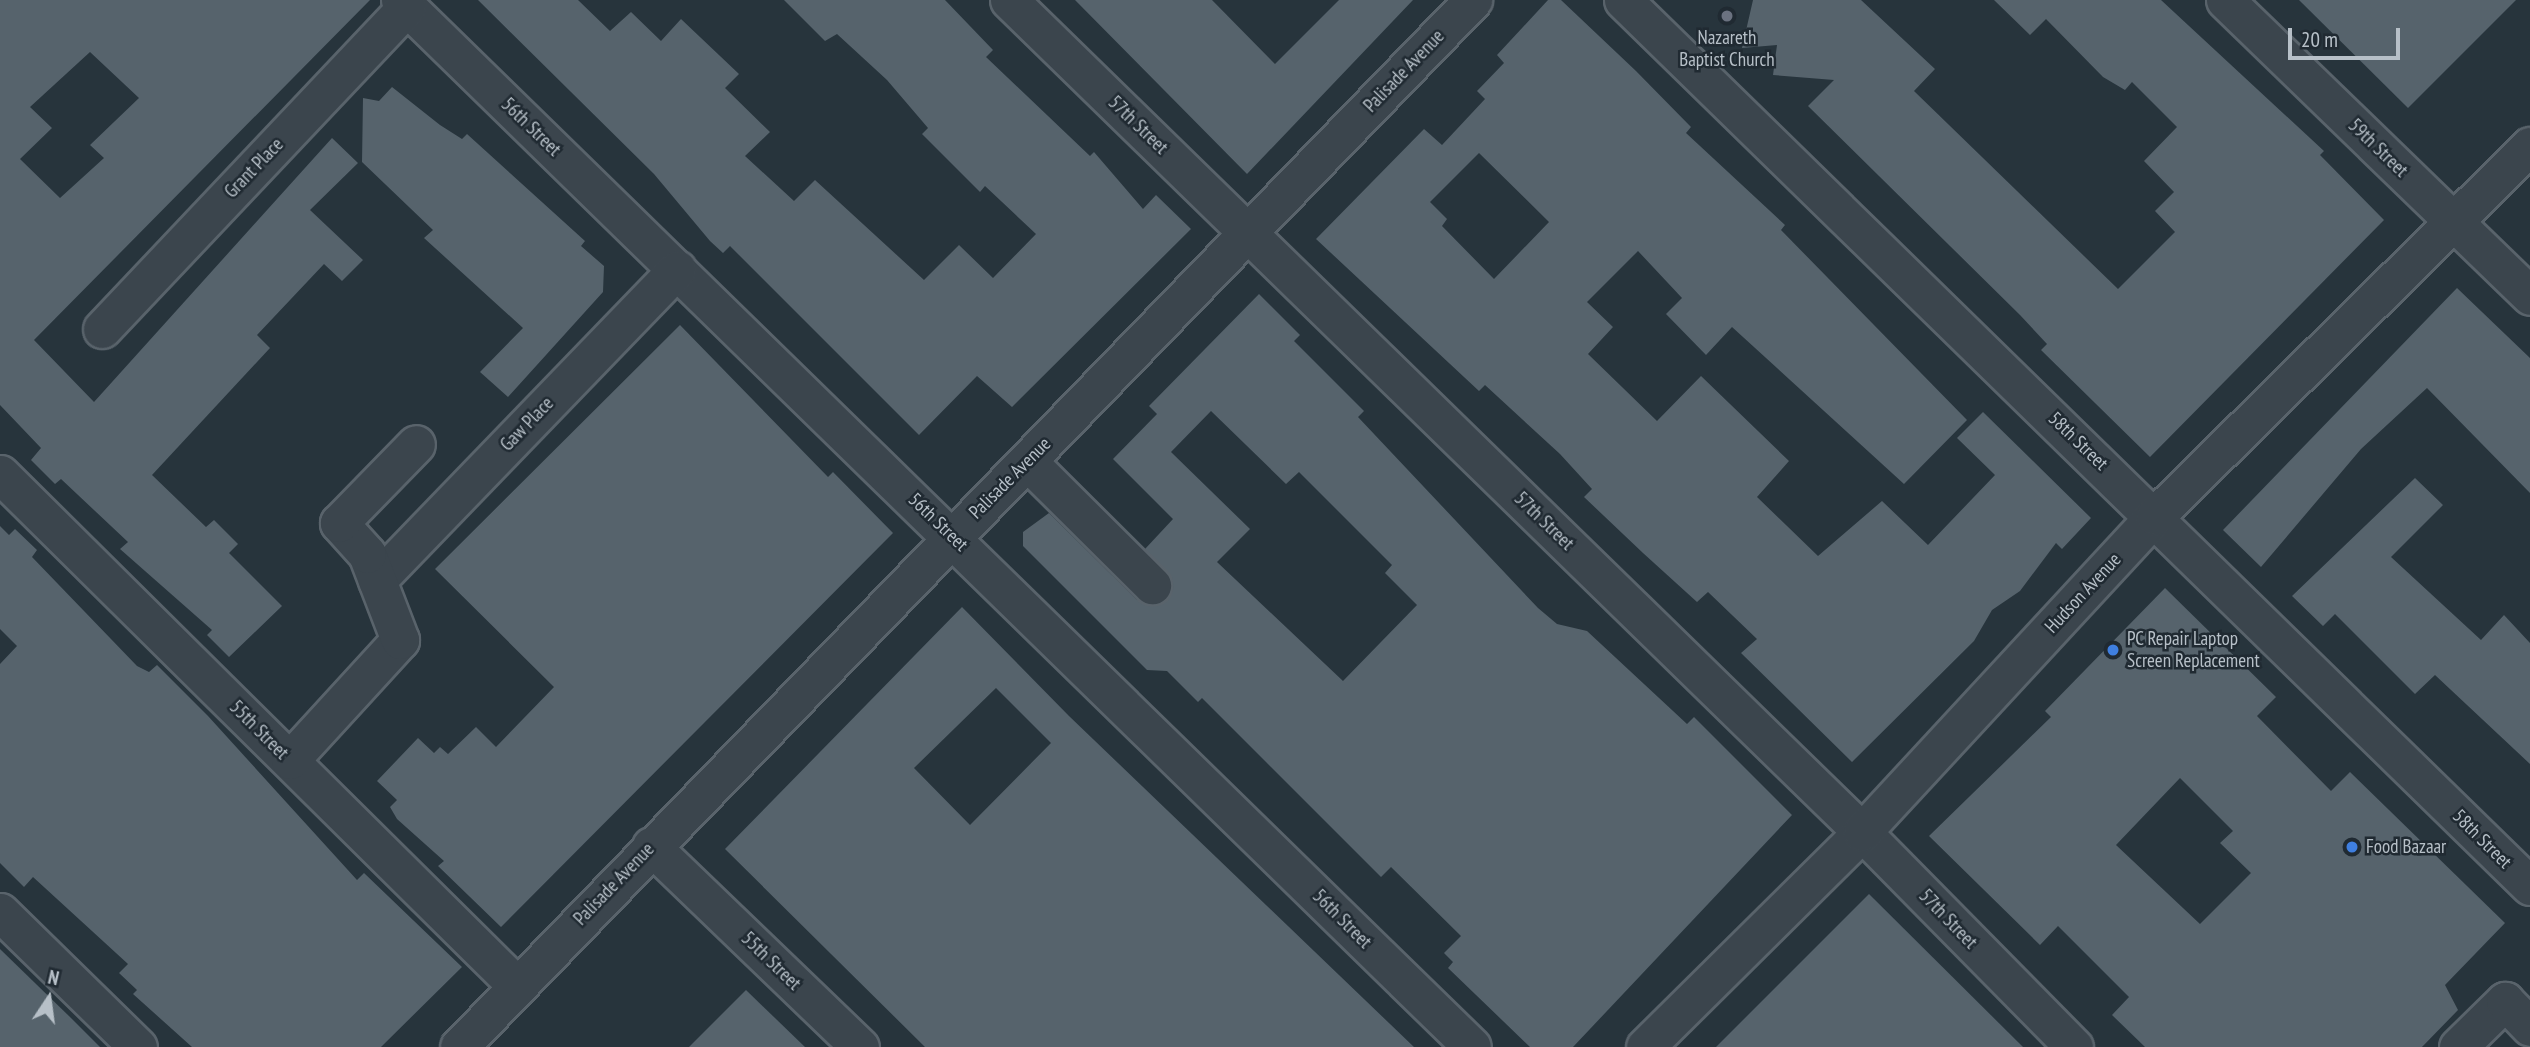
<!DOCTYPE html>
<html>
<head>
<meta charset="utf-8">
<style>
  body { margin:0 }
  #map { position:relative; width:2530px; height:1047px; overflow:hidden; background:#27343c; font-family:"PT Sans Narrow",sans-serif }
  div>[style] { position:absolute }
  .building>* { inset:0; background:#56636c }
  .roads { filter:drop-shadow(2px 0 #59636b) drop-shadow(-2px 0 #59636b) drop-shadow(0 2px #59636b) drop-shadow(0 -2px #59636b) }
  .minor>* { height:37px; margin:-18.5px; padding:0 18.5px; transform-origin:18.5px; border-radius:18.5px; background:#3b454d }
  .dots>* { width:19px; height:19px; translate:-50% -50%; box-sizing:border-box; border:4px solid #202a32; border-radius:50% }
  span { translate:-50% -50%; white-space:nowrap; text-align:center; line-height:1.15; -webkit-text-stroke:5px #202a32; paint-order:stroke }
  .poi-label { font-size:19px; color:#b7c0c8 }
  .left { translate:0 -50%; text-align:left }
  .street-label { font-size:19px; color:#b7c0c8 }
  .north { position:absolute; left:14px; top:963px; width:70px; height:70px; -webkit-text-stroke:5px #202a32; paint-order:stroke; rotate:13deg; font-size:19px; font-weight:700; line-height:28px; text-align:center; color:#b7c0c8 }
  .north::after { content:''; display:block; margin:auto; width:24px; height:32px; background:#b7c0c8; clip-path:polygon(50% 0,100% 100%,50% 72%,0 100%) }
  .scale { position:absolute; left:2288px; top:28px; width:112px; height:32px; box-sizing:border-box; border:4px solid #b7c0c8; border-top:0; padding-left:9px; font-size:21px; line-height:24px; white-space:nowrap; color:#b7c0c8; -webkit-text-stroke:5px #202a32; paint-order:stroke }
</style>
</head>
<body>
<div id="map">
  <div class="building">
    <div style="clip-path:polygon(evenodd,0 0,370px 0,34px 340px,94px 402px,332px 138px,358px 163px,310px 210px,363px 260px,342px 281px,324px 264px,257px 335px,270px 348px,152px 475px,206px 527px,214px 520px,238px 544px,229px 553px,282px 606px,229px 657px,207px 635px,212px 630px,120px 549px,128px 542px,61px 479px,55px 484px,31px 460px,41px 448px,0 405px,0 0,90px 52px,139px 98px,90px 145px,104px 158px,60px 198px,20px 159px,52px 128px,30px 107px,90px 52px)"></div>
    <div style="clip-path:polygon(478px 0,578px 0,610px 31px,631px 12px,661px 41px,681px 19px,739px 74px,725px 88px,770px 132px,745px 156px,794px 201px,815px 180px,924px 280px,959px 245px,993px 278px,1036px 234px,985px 186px,980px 192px,922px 134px,928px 128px,887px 80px,837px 34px,825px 41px,784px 0,945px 0,993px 50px,986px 57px,1090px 156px,1094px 152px,1143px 209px,1156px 195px,1191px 229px,1012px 407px,977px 376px,919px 435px,730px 246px,723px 253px,710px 241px,654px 174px)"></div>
    <div style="clip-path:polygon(1075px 0,1212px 0,1275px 64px,1339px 0,1413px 0,1247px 174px)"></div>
    <div style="clip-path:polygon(evenodd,1548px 0,1561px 0,1636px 71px,1691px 127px,1686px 133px,1785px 225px,1781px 230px,1967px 420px,1904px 484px,1732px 327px,1706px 355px,1666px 314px,1682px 298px,1638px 251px,1587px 302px,1613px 327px,1588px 354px,1657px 421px,1701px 376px,1789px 461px,1757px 497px,1818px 556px,1882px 501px,1928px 545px,1995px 475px,1957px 438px,1983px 412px,2091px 518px,2062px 549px,2056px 543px,2020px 591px,1992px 610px,1974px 641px,1852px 762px,1741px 653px,1757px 639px,1708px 592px,1697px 602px,1643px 553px,1584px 497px,1592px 489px,1560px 454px,1485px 385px,1479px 391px,1316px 239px,1424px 129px,1442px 145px,1485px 99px,1477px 91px,1504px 63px,1497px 55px,1548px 0,1479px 153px,1549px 222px,1494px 279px,1442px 226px,1447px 219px,1430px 202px,1479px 153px)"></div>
    <div style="clip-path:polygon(1753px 0,1861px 0,1935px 69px,1914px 91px,2118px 289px,2175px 232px,2155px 211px,2174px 192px,2144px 161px,2177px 127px,2132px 82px,2125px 90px,2103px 77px,2046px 19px,2030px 35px,1994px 0,2161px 0,2324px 151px,2320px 155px,2384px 220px,2150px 457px,2041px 350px,2047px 344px,2020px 315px,1808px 106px,1834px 80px,1773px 75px,1777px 45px,1742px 48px)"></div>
    <div style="clip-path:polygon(2299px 0,2516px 0,2408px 108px)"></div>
    <div style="clip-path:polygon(392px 87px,440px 125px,462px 139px,467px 134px,585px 241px,581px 246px,604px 266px,603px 292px,508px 397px,480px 372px,523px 328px,424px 238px,433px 230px,362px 162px,363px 98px,379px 101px)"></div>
    <div style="clip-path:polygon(2457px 288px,2530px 358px,2530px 493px,2427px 388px,2361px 449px,2261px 567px,2223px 530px)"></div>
    <div style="clip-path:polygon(evenodd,1259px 294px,1300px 335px,1294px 341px,1364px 411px,1358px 417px,1538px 608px,1557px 624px,1587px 631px,1687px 724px,1694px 717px,1792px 815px,1573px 1047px,1530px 1047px,1448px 968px,1453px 962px,1444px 953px,1461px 936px,1391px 867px,1381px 877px,1202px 698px,1198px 702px,1167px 671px,1147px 670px,1023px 546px,1023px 532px,1049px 513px,1137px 600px,1157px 605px,1167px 599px,1172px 579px,1145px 549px,1173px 519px,1113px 459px,1157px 414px,1149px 406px,1259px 294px,1211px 411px,1286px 484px,1299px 472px,1392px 565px,1385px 573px,1417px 605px,1343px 681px,1217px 562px,1250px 529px,1171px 452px,1211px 411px)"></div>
    <div style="clip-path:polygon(680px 325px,828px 477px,833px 472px,893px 533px,501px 927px,438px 866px,444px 861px,397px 819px,390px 807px,397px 800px,377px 781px,418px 738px,434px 753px,440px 747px,448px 754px,476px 727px,496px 747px,554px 687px,435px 569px)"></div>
    <div style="clip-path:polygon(2415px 478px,2443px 505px,2391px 557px,2481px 640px,2504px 615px,2530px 643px,2530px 764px,2435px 675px,2415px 694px,2335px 614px,2323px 626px,2292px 596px)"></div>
    <div style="clip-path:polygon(0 526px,9px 535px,15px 529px,37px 550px,32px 557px,137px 666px,149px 672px,157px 665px,208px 716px,357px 880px,364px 873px,462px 967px,381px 1047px,192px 1047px,133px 994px,137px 990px,119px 973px,128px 964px,33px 877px,24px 887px,0 863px,0 664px,17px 646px,0 629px)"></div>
    <div style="clip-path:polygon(evenodd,2165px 588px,2276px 697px,2257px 716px,2331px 791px,2350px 772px,2505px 923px,2445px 985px,2458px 1010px,2422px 1047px,2145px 1047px,2112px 1015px,2129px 997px,2058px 926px,2040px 945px,1929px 836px,2051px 717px,2045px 711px,2165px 588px,2180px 778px,2233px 831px,2220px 843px,2251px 873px,2200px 924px,2116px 845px,2180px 778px)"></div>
    <div style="clip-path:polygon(evenodd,962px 607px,1069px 716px,1414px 1047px,925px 1047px,725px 849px,962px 607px,996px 688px,1051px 743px,970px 825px,914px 768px,996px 688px)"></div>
    <div style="clip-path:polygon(1869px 894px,2023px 1047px,1716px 1047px)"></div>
    <div style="clip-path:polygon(0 949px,71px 1018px,100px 1047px,0 1047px)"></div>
    <div style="clip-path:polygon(746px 990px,805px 1047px,689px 1047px)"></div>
  </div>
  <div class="roads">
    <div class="minor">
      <div style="left:400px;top:0;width:1498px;rotate:44.32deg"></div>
      <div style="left:1009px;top:0;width:1192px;rotate:44.29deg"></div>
      <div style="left:1862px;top:832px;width:302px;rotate:45.4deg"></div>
      <div style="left:1623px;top:0;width:1268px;rotate:44.33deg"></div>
      <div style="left:2225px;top:0;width:425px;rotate:44.1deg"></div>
      <div style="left:102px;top:329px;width:444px;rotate:-46.6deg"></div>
      <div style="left:1028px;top:462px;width:175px;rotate:44.8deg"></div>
      <div style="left:0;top:474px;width:728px;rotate:44.72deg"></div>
      <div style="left:377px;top:580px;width:432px;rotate:-46deg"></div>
      <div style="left:290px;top:760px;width:163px;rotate:-47.5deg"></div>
      <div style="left:400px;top:640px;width:92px;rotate:-111deg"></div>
      <div style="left:367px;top:554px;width:42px;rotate:-132.1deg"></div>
      <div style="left:339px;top:523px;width:110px;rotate:-45.7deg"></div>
      <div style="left:651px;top:846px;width:290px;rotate:43.9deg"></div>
      <div style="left:0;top:912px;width:193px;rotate:44.4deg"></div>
      <div style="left:459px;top:1047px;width:1458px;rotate:-45.92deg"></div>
      <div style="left:1645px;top:1047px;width:305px;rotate:-44.7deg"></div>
      <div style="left:1862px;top:832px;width:431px;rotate:-47.2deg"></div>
      <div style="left:2155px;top:516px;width:527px;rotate:-44.62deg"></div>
      <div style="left:2458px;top:1047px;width:66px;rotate:-44.4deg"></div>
      <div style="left:2505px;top:1001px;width:36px;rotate:46deg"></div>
    </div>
  </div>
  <div class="dots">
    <div style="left:1727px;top:16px;background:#6b7280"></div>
    <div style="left:2113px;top:650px;background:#3f7fe0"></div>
    <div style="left:2352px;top:847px;background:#3f7fe0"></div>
  </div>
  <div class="poi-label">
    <span style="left:1727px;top:49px">Nazareth<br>Baptist Church</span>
    <span class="left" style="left:2127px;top:650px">PC Repair Laptop<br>Screen Replacement</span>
    <span class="left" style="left:2366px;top:847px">Food Bazaar</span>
  </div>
  <div class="street-label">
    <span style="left:1404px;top:71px;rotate:-46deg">Palisade Avenue</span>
    <span style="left:1138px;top:125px;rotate:44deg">57th Street</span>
    <span style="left:531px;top:127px;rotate:44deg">56th Street</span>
    <span style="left:2378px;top:148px;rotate:44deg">59th Street</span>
    <span style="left:254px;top:168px;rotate:-46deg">Grant Place</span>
    <span style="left:527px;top:424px;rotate:-46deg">Gaw Place</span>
    <span style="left:2078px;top:441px;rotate:44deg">58th Street</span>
    <span style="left:1010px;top:478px;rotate:-45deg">Palisade Avenue</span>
    <span style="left:1544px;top:521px;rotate:44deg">57th Street</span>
    <span style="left:938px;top:522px;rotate:44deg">56th Street</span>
    <span style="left:2083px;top:593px;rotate:-47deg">Hudson Avenue</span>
    <span style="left:259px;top:730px;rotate:45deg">55th Street</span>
    <span style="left:2482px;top:839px;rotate:45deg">58th Street</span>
    <span style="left:614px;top:884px;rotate:-46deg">Palisade Avenue</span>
    <span style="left:1342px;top:919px;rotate:45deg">56th Street</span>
    <span style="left:1948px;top:919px;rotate:46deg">57th Street</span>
    <span style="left:771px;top:961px;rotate:44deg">55th Street</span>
  </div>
  <div class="north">N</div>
  <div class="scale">20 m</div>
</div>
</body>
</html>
